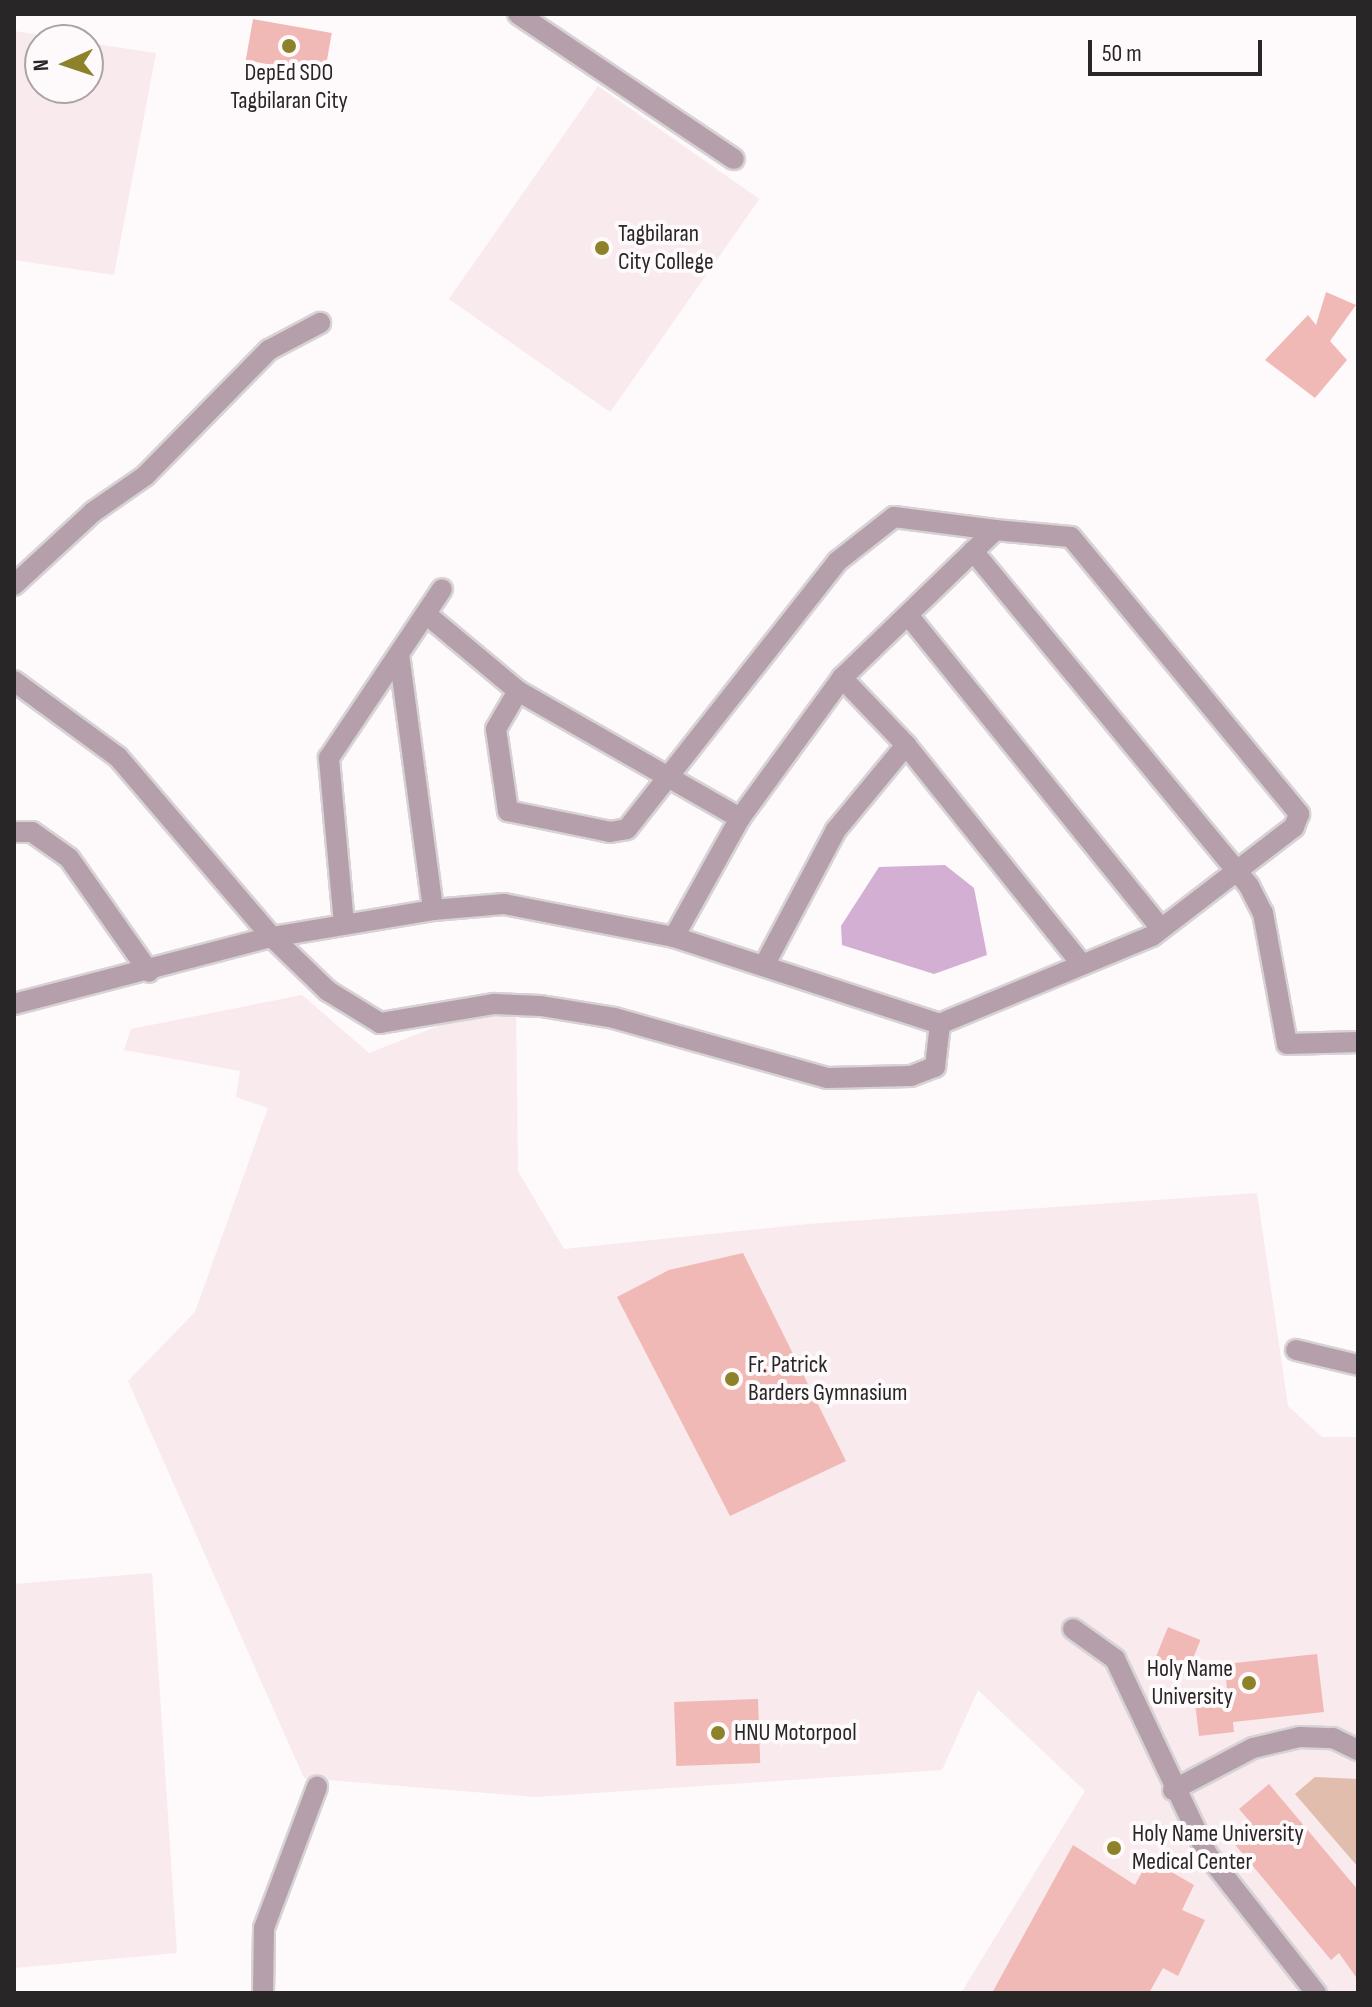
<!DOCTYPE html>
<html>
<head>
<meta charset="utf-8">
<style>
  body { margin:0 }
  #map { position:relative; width:1372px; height:2007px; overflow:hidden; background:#fef9fa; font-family:"Sofia Sans Condensed",sans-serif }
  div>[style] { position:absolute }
  .built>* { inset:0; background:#f8eaed; transform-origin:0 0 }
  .green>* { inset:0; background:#e1bdae }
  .water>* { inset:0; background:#d3afd4 }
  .building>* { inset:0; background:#f1b9b5; transform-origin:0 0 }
  .roads { filter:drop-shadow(2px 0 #d7d3d4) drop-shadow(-2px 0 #d7d3d4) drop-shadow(0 2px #d7d3d4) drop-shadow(0 -2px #d7d3d4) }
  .street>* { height:20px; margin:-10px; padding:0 10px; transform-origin:10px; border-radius:10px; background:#b59fab }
  .dots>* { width:22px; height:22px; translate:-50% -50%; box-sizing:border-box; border:4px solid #fef9fa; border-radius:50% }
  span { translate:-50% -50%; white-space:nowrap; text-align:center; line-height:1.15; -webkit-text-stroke:8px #fef9fa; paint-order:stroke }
  .poi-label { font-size:24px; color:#282627 }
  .left { translate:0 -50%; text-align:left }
  .right { translate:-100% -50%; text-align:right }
  .frame { position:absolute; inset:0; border:16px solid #282627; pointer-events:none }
  .north { position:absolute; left:24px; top:24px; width:80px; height:80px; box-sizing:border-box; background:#fef9fa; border:2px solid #a8a5a6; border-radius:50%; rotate:267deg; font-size:22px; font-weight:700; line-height:32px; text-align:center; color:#282627 }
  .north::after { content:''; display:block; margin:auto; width:28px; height:36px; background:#8d8229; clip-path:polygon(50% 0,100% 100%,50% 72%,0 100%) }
  .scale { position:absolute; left:1088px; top:40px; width:174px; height:36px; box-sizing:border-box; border:4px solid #282627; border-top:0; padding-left:10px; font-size:24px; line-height:28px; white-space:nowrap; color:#282627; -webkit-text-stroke:6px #fef9fa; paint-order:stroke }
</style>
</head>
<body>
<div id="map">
  <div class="built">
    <div style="clip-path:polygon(14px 31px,70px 40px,40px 40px,40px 88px,88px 88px,88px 43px,156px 53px,114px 275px,14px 260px)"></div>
    <div style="left:598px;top:86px;width:197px;height:260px;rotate:35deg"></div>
    <div style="clip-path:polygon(302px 995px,369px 1053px,464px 1016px,516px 1013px,518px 1171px,564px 1249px,808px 1224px,1257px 1193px,1288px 1406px,1322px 1437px,1358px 1437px,1358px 1993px,961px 1993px,1085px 1791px,978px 1690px,942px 1770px,535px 1797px,304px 1778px,128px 1381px,195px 1312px,268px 1108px,236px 1097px,240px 1071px,124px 1050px,131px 1029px)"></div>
    <div style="clip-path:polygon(152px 1573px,177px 1953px,14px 1968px,14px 1584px)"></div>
  </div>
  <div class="green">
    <div style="clip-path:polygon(1315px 1777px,1358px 1779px,1358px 1867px,1295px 1794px)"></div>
  </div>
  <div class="water">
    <div style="clip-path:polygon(945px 865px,974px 888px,987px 955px,934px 974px,842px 945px,841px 926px,879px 867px)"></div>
  </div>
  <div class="building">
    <div style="left:253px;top:19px;width:80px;height:42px;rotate:10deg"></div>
    <div style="clip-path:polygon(1326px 292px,1356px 305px,1330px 341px,1347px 360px,1315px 398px,1265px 360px,1308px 315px,1316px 325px)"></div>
    <div style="clip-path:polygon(743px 1253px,846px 1461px,730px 1516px,617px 1297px,669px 1270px)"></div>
    <div style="left:1168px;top:1627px;width:35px;height:39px;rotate:22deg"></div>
    <div style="clip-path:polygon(1317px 1654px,1324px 1712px,1233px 1722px,1234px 1732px,1199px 1736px,1194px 1695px,1227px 1691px,1225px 1664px)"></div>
    <div style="left:758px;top:1699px;width:64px;height:84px;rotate:88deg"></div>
    <div style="clip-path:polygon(1269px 1784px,1358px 1890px,1358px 1980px,1339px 1953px,1331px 1960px,1232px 1841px,1252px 1824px,1239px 1809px)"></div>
    <div style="clip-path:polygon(1073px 1845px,1135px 1885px,1149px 1859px,1194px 1885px,1182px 1910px,1205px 1920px,1178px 1976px,1163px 1968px,1149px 1993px,992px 1993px)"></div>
  </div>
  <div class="roads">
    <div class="street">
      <div style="left:518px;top:14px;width:260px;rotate:33.9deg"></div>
      <div style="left:973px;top:551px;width:434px;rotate:50.5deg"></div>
      <div style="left:1249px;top:886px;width:30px;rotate:63deg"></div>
      <div style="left:1263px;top:913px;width:133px;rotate:79.6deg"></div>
      <div style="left:1287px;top:1044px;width:71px;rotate:-1.6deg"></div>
      <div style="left:14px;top:585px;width:108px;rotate:-42.7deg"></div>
      <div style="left:93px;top:512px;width:63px;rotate:-34.7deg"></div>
      <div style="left:145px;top:476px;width:177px;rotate:-45.5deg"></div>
      <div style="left:269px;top:350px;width:58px;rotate:-27.9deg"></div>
      <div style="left:426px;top:614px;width:120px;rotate:39.9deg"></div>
      <div style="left:518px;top:691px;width:256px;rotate:29.8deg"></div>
      <div style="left:908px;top:615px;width:401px;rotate:51.1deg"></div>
      <div style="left:399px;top:654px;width:258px;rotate:82.4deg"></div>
      <div style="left:842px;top:678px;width:93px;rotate:46.3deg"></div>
      <div style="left:906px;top:745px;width:278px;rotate:51.3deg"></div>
      <div style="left:14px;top:681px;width:129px;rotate:36.2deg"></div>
      <div style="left:118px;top:757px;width:237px;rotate:49.5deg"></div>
      <div style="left:272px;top:937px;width:78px;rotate:44deg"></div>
      <div style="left:328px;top:991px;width:61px;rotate:31.6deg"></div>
      <div style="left:380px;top:1023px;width:116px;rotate:-9.5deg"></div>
      <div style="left:494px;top:1004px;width:47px;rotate:2.4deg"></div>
      <div style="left:541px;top:1006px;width:74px;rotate:9.3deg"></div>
      <div style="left:614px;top:1018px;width:221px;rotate:15.7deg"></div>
      <div style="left:827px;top:1078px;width:84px;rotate:-1.4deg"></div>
      <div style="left:911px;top:1076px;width:26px;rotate:-21deg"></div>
      <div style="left:935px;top:1067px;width:43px;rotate:-83.4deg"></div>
      <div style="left:518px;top:691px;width:44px;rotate:120.1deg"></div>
      <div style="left:496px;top:729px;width:83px;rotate:81.7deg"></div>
      <div style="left:508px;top:811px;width:104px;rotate:11.6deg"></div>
      <div style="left:610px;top:832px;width:17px;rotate:-10deg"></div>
      <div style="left:627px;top:829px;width:341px;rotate:-51.8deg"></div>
      <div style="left:838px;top:561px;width:71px;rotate:-38.2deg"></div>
      <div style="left:894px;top:517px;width:102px;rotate:7.3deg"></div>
      <div style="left:14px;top:832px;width:18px"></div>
      <div style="left:32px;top:832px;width:45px;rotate:35.1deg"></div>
      <div style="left:69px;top:858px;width:139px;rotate:54.9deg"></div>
      <div style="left:344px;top:924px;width:167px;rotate:-95.2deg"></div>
      <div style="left:329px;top:758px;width:203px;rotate:-56.2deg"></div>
      <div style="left:766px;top:962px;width:149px;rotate:-62.1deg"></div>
      <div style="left:836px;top:830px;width:110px;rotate:-50.5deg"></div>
      <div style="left:14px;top:1004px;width:267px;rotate:-14.6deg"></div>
      <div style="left:272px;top:937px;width:163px;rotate:-9.5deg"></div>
      <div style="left:433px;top:910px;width:71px;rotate:-4.8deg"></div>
      <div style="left:504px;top:904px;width:173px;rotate:11deg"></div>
      <div style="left:674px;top:937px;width:136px;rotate:-61deg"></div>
      <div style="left:740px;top:818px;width:173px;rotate:-53.9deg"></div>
      <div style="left:842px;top:678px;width:213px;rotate:-44deg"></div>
      <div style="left:995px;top:530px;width:76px;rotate:5.3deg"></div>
      <div style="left:1071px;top:537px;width:359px;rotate:50.5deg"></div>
      <div style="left:1299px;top:814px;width:14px;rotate:111deg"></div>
      <div style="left:1294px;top:827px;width:179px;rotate:142.5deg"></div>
      <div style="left:1152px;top:936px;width:230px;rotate:157.5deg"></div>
      <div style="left:940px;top:1024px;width:280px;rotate:-161.9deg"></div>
      <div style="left:1296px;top:1350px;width:64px;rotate:13.6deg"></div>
      <div style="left:1073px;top:1629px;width:52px;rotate:35.5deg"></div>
      <div style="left:1115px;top:1659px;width:216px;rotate:64.7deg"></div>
      <div style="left:1207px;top:1854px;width:177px;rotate:51.9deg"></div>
      <div style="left:1173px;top:1790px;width:90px;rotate:-27.7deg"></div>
      <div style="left:1253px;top:1748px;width:48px;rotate:-13.2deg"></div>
      <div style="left:1300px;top:1737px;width:33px;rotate:2deg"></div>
      <div style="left:1333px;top:1738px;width:28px;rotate:26deg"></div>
      <div style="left:263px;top:1993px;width:65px;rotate:-89.1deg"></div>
      <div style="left:264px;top:1928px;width:151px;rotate:-69.4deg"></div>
    </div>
  </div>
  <div class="dots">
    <div style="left:289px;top:46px;background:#8d8229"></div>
    <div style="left:602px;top:248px;background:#8d8229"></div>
    <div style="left:732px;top:1379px;background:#8d8229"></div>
    <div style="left:1249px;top:1683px;background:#8d8229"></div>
    <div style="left:718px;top:1733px;background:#8d8229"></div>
    <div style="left:1114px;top:1848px;background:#8d8229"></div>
  </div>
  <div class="poi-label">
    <span style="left:289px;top:87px">DepEd SDO<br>Tagbilaran City</span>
    <span class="left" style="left:618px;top:248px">Tagbilaran<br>City College</span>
    <span class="left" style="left:748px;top:1379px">Fr. Patrick<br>Barders Gymnasium</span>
    <span class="right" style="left:1233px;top:1683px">Holy Name<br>University</span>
    <span class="left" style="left:734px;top:1733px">HNU Motorpool</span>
    <span class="left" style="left:1132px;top:1848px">Holy Name University<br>Medical Center</span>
  </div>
  <div class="frame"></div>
  <div class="north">N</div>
  <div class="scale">50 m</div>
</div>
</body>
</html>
